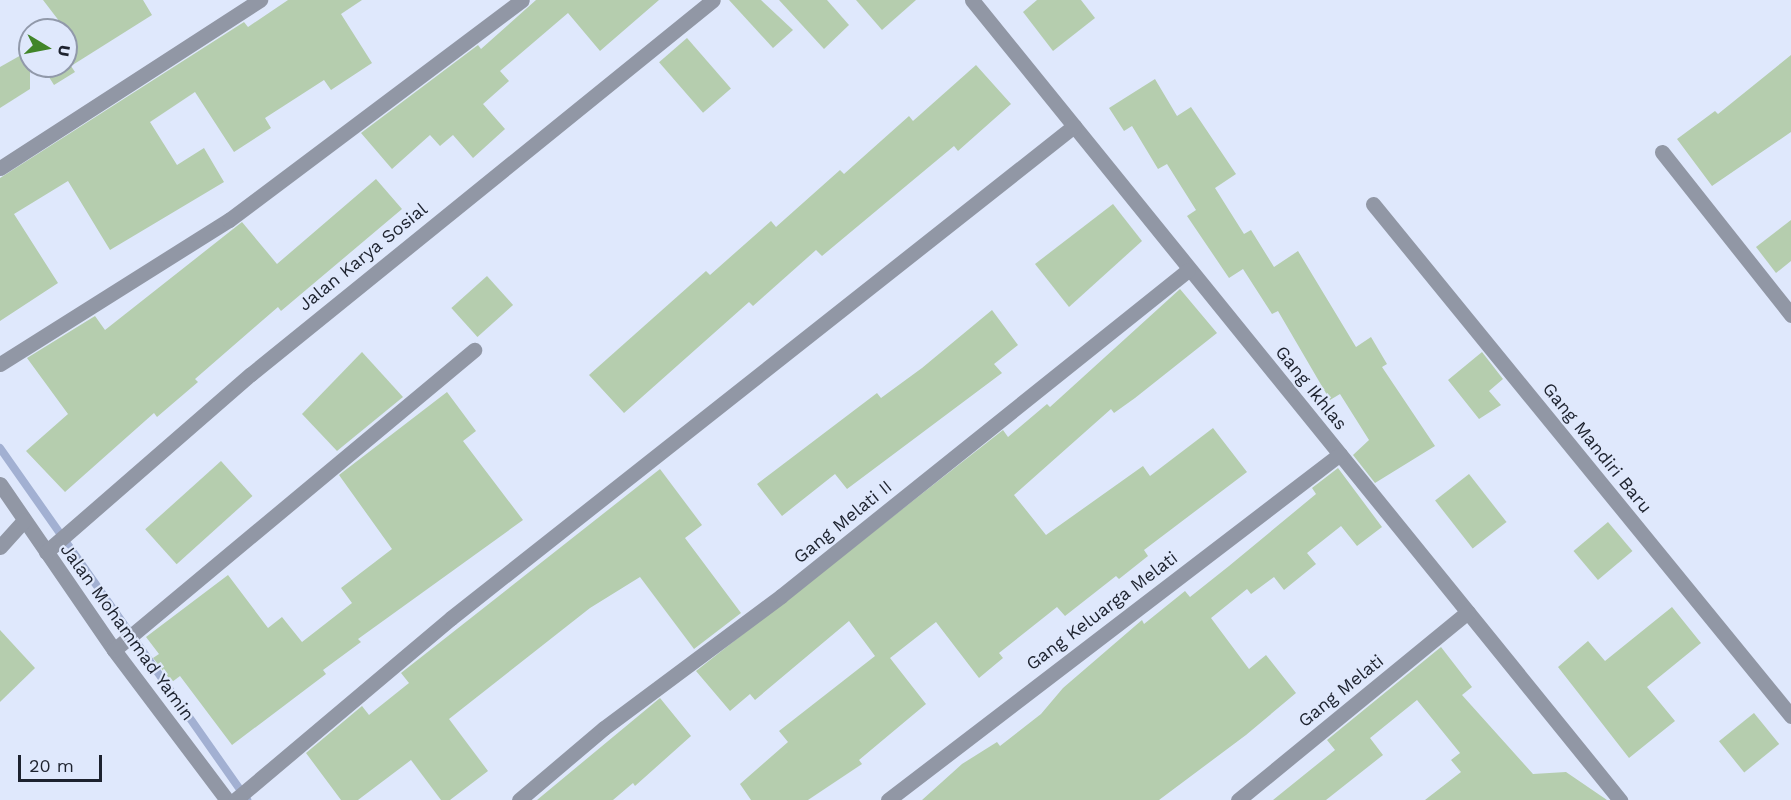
<!DOCTYPE html>
<html>
<head>
<meta charset="utf-8">
<style>
  body { margin:0 }
  #map { position:relative; width:1791px; height:800px; overflow:hidden; background:#dfe8fc; font-family:"Work Sans",sans-serif }
  div>[style] { position:absolute }
  .stream>* { height:8px; margin:-4px; padding:0 4px; transform-origin:4px; border-radius:4px; background:#a2b0d2 }
  .building>* { inset:0; background:#b5cdae; transform-origin:0 0 }
  .minor>* { height:15px; margin:-7.5px; padding:0 7.5px; transform-origin:7.5px; border-radius:7.5px; background:#9197a5 }
  span { translate:-50% -50%; white-space:nowrap; text-align:center; line-height:1.15; -webkit-text-stroke:4.5px #dfe8fc; paint-order:stroke }
  .street-label { font-size:18px; color:#1d222e }
  .north { position:absolute; left:18px; top:18px; width:60px; height:60px; box-sizing:border-box; background:#dfe8fc; border:2px solid #9199aa; border-radius:50%; rotate:100deg; font-size:16px; font-weight:700; line-height:24px; text-align:center; color:#1d222e }
  .north::after { content:''; display:block; margin:auto; width:21px; height:27px; background:#418529; clip-path:polygon(50% 0,100% 100%,50% 72%,0 100%) }
  .scale { position:absolute; left:18px; top:755px; width:84px; height:27px; box-sizing:border-box; border:3px solid #1d222e; border-top:0; padding-left:8px; font-size:18px; line-height:21px; white-space:nowrap; color:#1d222e; -webkit-text-stroke:4px #dfe8fc; paint-order:stroke }
</style>
</head>
<body>
<div id="map">
  <div class="stream">
    <div style="left:0;top:448px;width:430px;rotate:54.9deg"></div>
  </div>
  <div class="building">
    <div style="clip-path:polygon(43px 0,143px 0,152px 15px,71px 66px,75px 72px,54px 85px,42px 66px,66px 66px,66px 30px)"></div>
    <div style="clip-path:polygon(288px 0,362px 0,341px 14px,372px 63px,331px 90px,324px 80px,265px 118px,271px 128px,234px 152px,195px 92px,150px 122px,177px 165px,204px 148px,224px 182px,110px 250px,68px 181px,14px 214px,58px 283px,0 321px,0 178px,244px 22px,248px 27px)"></div>
    <div style="clip-path:polygon(536px 0,659px 0,600px 51px,568px 13px,500px 71px,509px 81px,483px 104px,505px 129px,473px 158px,453px 135px,440px 146px,430px 135px,392px 169px,361px 133px,478px 45px,481px 49px)"></div>
    <div style="clip-path:polygon(729px 0,761px 0,793px 30px,773px 48px)"></div>
    <div style="clip-path:polygon(779px 0,827px 0,849px 25px,824px 49px)"></div>
    <div style="clip-path:polygon(856px 0,916px 0,882px 30px)"></div>
    <div style="clip-path:polygon(1037px 0,1081px 0,1095px 18px,1053px 51px,1023px 12px)"></div>
    <div style="left:687px;top:38px;width:67px;height:37px;rotate:49deg"></div>
    <div style="clip-path:polygon(30px 50px,30px 89px,0 108px,0 67px)"></div>
    <div style="clip-path:polygon(1791px 55px,1791px 132px,1712px 186px,1677px 139px,1715px 111px,1718px 114px)"></div>
    <div style="clip-path:polygon(976px 65px,1011px 104px,958px 151px,954px 146px,822px 256px,816px 250px,753px 306px,749px 302px,624px 413px,589px 375px,706px 271px,710px 275px,771px 221px,776px 227px,840px 170px,844px 174px,909px 116px,913px 121px)"></div>
    <div style="clip-path:polygon(1155px 79px,1177px 116px,1191px 107px,1236px 174px,1215px 188px,1244px 234px,1251px 230px,1274px 267px,1298px 251px,1356px 347px,1371px 337px,1387px 364px,1382px 367px,1435px 446px,1375px 483px,1353px 455px,1369px 440px,1340px 394px,1330px 400px,1278px 311px,1272px 314px,1243px 269px,1229px 278px,1187px 216px,1196px 210px,1167px 164px,1158px 169px,1132px 126px,1124px 131px,1109px 108px)"></div>
    <div style="clip-path:polygon(376px 179px,402px 209px,281px 311px,278px 307px,195px 379px,198px 382px,157px 417px,154px 413px,65px 492px,26px 451px,68px 414px,27px 358px,95px 316px,105px 330px,242px 222px,277px 264px)"></div>
    <div style="clip-path:polygon(1113px 204px,1142px 241px,1069px 307px,1035px 264px)"></div>
    <div style="clip-path:polygon(1791px 220px,1791px 261px,1776px 273px,1756px 247px)"></div>
    <div style="left:487px;top:276px;width:39px;height:48px;rotate:48deg"></div>
    <div style="clip-path:polygon(1180px 289px,1217px 333px,1135px 398px,1114px 413px,1111px 409px,1014px 495px,1046px 535px,1143px 466px,1150px 476px,1213px 428px,1247px 472px,1144px 550px,1148px 556px,1119px 579px,1116px 576px,1065px 616px,1057px 607px,999px 653px,1003px 658px,979px 678px,936px 622px,890px 658px,926px 704px,859px 760px,862px 764px,808px 800px,751px 800px,740px 784px,788px 742px,779px 731px,875px 656px,849px 621px,755px 700px,750px 694px,730px 711px,696px 671px,1003px 430px,1008px 437px,1047px 404px,1050px 407px)"></div>
    <div style="clip-path:polygon(992px 310px,1018px 345px,994px 364px,1002px 373px,847px 489px,835px 474px,782px 516px,757px 484px,877px 393px,881px 398px,922px 368px)"></div>
    <div style="clip-path:polygon(362px 352px,403px 397px,337px 451px,302px 414px)"></div>
    <div style="clip-path:polygon(1482px 352px,1503px 379px,1489px 391px,1501px 405px,1479px 419px,1448px 380px)"></div>
    <div style="clip-path:polygon(447px 392px,476px 431px,463px 441px,523px 520px,358px 639px,361px 642px,323px 670px,326px 674px,232px 745px,180px 676px,172px 682px,153px 658px,159px 654px,146px 637px,228px 575px,268px 628px,282px 617px,302px 642px,352px 603px,341px 588px,392px 549px,339px 475px)"></div>
    <div style="left:221px;top:461px;width:47px;height:102px;rotate:48deg"></div>
    <div style="clip-path:polygon(1338px 468px,1382px 527px,1357px 546px,1341px 526px,1307px 553px,1316px 564px,1284px 590px,1274px 577px,1251px 594px,1247px 589px,1211px 618px,1249px 669px,1266px 655px,1296px 693px,1246px 735px,1159px 800px,922px 800px,962px 764px,997px 742px,1000px 746px,1041px 714px,1063px 688px,1142px 620px,1144px 624px,1185px 591px,1190px 597px,1229px 566px,1316px 494px,1312px 488px)"></div>
    <div style="clip-path:polygon(660px 469px,702px 525px,685px 538px,741px 613px,694px 649px,640px 577px,590px 608px,449px 719px,488px 771px,450px 800px,441px 800px,411px 760px,358px 800px,341px 800px,306px 753px,362px 706px,369px 715px,409px 683px,401px 673px)"></div>
    <div style="left:1469px;top:474px;width:61px;height:43px;rotate:52deg"></div>
    <div style="left:1608px;top:522px;width:38px;height:45px;rotate:50deg"></div>
    <div style="clip-path:polygon(1672px 607px,1701px 643px,1647px 687px,1675px 721px,1629px 758px,1558px 667px,1588px 641px,1605px 661px)"></div>
    <div style="clip-path:polygon(0 630px,35px 668px,0 702px)"></div>
    <div style="clip-path:polygon(1441px 647px,1472px 687px,1462px 695px,1533px 774px,1566px 772px,1607px 800px,1425px 800px,1461px 772px,1451px 760px,1460px 753px,1417px 700px,1370px 738px,1383px 755px,1326px 800px,1273px 800px,1335px 750px,1327px 740px)"></div>
    <div style="clip-path:polygon(660px 698px,691px 736px,635px 786px,633px 783px,613px 800px,537px 800px)"></div>
    <div style="left:1754px;top:713px;width:40px;height:45px;rotate:51deg"></div>
  </div>
  <div class="minor">
    <div style="left:972px;top:0;width:1030px;rotate:50.99deg"></div>
    <div style="left:1662px;top:152px;width:208px;rotate:51.6deg"></div>
    <div style="left:0;top:168px;width:310px;rotate:-32.9deg"></div>
    <div style="left:1373px;top:204px;width:661px;rotate:50.77deg"></div>
    <div style="left:0;top:364px;width:271px;rotate:-32.2deg"></div>
    <div style="left:229px;top:220px;width:366px;rotate:-36.9deg"></div>
    <div style="left:0;top:484px;width:201px;rotate:55.5deg"></div>
    <div style="left:114px;top:650px;width:188px;rotate:53deg"></div>
    <div style="left:0;top:547px;width:36px;rotate:-48deg"></div>
    <div style="left:46px;top:552px;width:271px;rotate:-41deg"></div>
    <div style="left:251px;top:374px;width:594px;rotate:-38.99deg"></div>
    <div style="left:114px;top:650px;width:469px;rotate:-39.8deg"></div>
    <div style="left:235px;top:800px;width:282px;rotate:-40.1deg"></div>
    <div style="left:451px;top:618px;width:794px;rotate:-38.3deg"></div>
    <div style="left:519px;top:800px;width:111px;rotate:-40.3deg"></div>
    <div style="left:604px;top:728px;width:221px;rotate:-36.7deg"></div>
    <div style="left:781px;top:596px;width:521px;rotate:-38.69deg"></div>
    <div style="left:888px;top:800px;width:569px;rotate:-37.43deg"></div>
    <div style="left:1238px;top:800px;width:297px;rotate:-39.3deg"></div>
  </div>
  <div class="street-label">
    <span style="left:363px;top:257px;rotate:-39deg">Jalan Karya Sosial</span>
    <span style="left:1311px;top:388px;rotate:51deg">Gang Ikhlas</span>
    <span style="left:1597px;top:448px;rotate:51deg">Gang Mandiri Baru</span>
    <span style="left:843px;top:522px;rotate:-39deg">Gang Melati II</span>
    <span style="left:1102px;top:611px;rotate:-37deg">Gang Keluarga Melati</span>
    <span style="left:127px;top:632px;rotate:54deg">Jalan Mohammad Yamin</span>
    <span style="left:1341px;top:691px;rotate:-39deg">Gang Melati</span>
  </div>
  <div class="north">U</div>
  <div class="scale">20 m</div>
</div>
</body>
</html>
